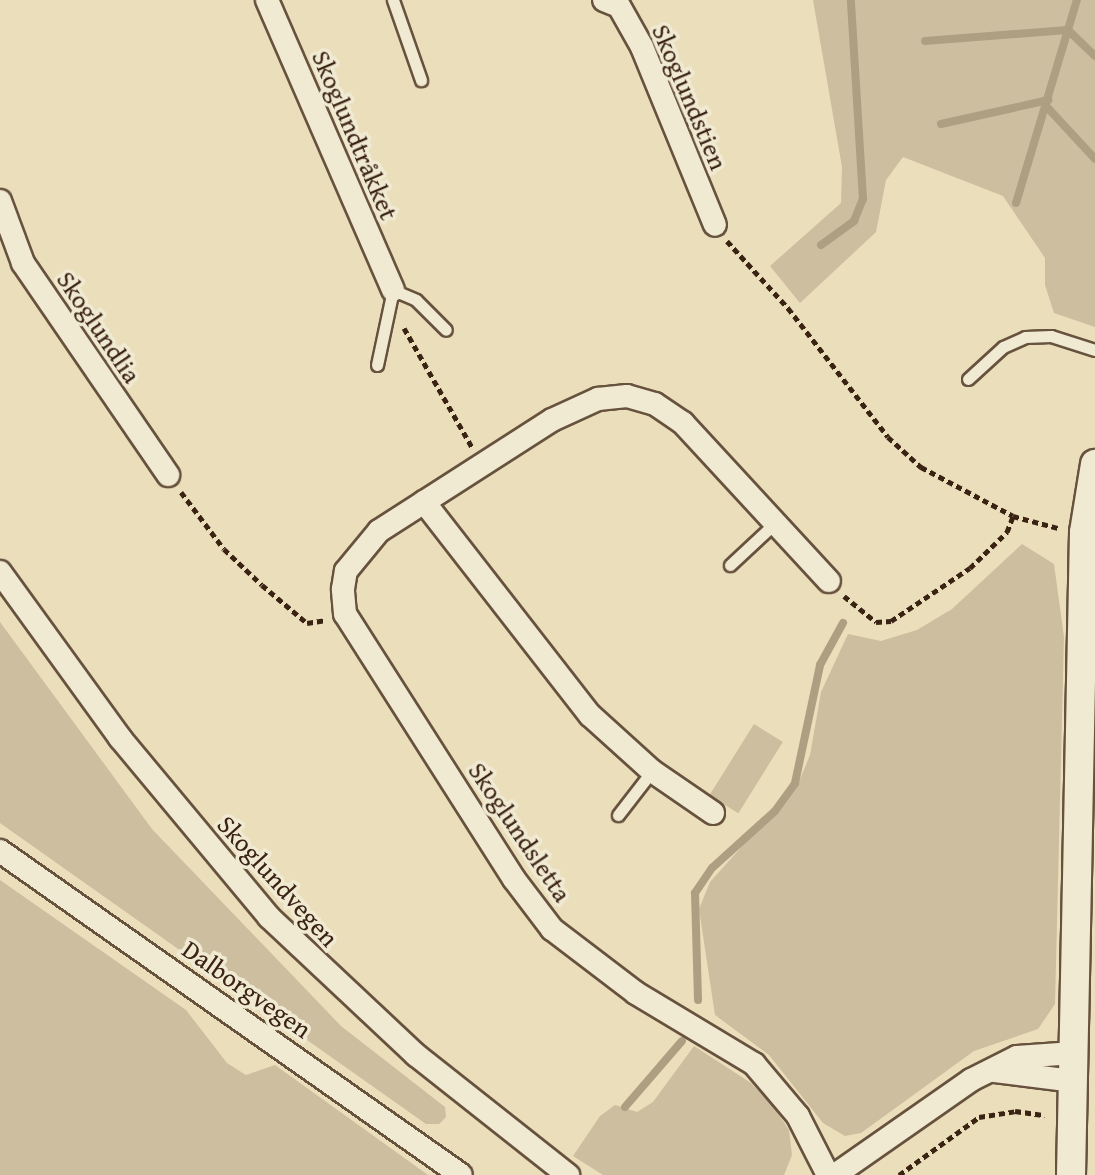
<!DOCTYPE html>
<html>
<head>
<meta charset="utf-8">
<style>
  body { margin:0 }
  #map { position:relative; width:1095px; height:1175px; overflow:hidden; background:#eadebb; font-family:"Gentium Book Plus",serif }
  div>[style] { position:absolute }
  .green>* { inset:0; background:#ccbe9f; transform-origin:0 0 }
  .stream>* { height:8px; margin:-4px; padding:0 4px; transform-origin:4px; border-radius:4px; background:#ae9e82 }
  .path>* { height:5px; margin-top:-2.5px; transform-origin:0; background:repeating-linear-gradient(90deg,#3b2314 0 6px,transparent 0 10px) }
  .roads { filter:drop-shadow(2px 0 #67523e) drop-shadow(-2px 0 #67523e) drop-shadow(0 2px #67523e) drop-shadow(0 -2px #67523e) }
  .service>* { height:11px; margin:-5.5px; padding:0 5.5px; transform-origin:5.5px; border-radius:5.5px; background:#f1ead3 }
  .minor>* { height:22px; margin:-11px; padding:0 11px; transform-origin:11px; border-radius:11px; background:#f1ead3 }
  .tertiary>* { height:28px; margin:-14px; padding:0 14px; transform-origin:14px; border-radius:14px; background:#f1ead3 }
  span { translate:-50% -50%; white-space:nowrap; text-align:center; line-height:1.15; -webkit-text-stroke:7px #f1ead3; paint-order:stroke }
  .street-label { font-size:26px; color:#3b2314 }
</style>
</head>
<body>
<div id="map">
  <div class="green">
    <div style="clip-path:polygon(813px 0,1095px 0,1095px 327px,1054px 313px,1045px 285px,1045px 258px,1003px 196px,903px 157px,886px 180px,876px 232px,800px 303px,770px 266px,841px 203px,842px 167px)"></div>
    <div style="clip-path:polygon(1022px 544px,1054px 564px,1064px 637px,1055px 1004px,1038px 1029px,974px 1051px,861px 1133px,845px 1136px,823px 1123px,769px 1055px,715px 1015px,699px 909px,710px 882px,798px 784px,810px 755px,821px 692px,848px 634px,881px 641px,917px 630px,952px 609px)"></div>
    <div style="clip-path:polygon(0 622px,152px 829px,341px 1026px,445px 1107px,446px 1117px,439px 1124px,426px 1124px,0 823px)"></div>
    <div style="left:754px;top:724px;width:34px;height:84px;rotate:32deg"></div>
    <div style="clip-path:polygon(0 880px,186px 1010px,227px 1063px,246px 1075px,275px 1065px,428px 1175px,0 1175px)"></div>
    <div style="clip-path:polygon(694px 1046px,751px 1083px,775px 1109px,789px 1130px,792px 1155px,784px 1175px,603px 1175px,573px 1156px,600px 1116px,615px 1105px,637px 1112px,653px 1102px)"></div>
  </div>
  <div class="stream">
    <div style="left:925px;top:41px;width:143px;rotate:-4.4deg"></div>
    <div style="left:1068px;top:30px;width:37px;rotate:44deg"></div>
    <div style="left:1046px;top:106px;width:72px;rotate:47.2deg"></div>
    <div style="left:941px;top:124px;width:110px;rotate:-12.6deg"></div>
    <div style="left:1016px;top:203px;width:212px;rotate:-73.3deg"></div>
    <div style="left:821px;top:245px;width:41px;rotate:-36deg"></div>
    <div style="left:854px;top:221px;width:24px;rotate:-68deg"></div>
    <div style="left:863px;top:199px;width:199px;rotate:-93.5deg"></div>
    <div style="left:698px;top:1000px;width:107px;rotate:-91.6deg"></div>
    <div style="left:695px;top:893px;width:30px;rotate:-56deg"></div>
    <div style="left:712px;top:868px;width:85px;rotate:-42.1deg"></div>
    <div style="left:775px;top:811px;width:34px;rotate:-54deg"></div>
    <div style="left:795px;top:783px;width:121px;rotate:-78deg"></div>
    <div style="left:820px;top:665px;width:48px;rotate:-61.3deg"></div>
    <div style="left:625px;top:1107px;width:87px;rotate:-49.2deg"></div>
  </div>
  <div class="path">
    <div style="left:727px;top:241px;width:91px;rotate:47.7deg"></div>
    <div style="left:788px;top:308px;width:163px;rotate:52.2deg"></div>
    <div style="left:888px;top:437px;width:45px;rotate:42.3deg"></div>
    <div style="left:921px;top:467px;width:104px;rotate:28deg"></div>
    <div style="left:1013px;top:516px;width:47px;rotate:14.9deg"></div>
    <div style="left:404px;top:328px;width:137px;rotate:60.3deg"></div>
    <div style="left:181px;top:492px;width:71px;rotate:53deg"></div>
    <div style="left:224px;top:549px;width:52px;rotate:43.5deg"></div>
    <div style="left:262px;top:585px;width:59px;rotate:40.2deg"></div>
    <div style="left:307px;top:623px;width:18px;rotate:-9deg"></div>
    <div style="left:844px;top:596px;width:41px;rotate:39.1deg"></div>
    <div style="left:876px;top:622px;width:15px;rotate:-4deg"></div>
    <div style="left:891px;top:621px;width:95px;rotate:-33.9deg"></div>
    <div style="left:970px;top:568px;width:52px;rotate:-44.2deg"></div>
    <div style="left:1007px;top:532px;width:17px;rotate:-69deg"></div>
    <div style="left:899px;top:1175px;width:99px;rotate:-35.9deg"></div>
    <div style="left:979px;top:1117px;width:36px;rotate:-9deg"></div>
    <div style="left:1015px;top:1111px;width:30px;rotate:8deg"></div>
  </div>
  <div class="roads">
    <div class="service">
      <div style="left:393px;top:0;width:85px;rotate:70.7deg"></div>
      <div style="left:377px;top:365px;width:77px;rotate:-78deg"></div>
      <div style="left:393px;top:290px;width:25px;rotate:23deg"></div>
      <div style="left:416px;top:300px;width:42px;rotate:45deg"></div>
      <div style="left:968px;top:379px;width:47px;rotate:-42.4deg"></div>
      <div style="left:1003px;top:347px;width:24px;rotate:-24deg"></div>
      <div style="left:1025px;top:337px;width:26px;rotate:-2deg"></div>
      <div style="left:1051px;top:336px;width:46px;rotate:17.7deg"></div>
      <div style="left:730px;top:565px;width:62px;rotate:-43deg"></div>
      <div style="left:618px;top:815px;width:56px;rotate:-52.3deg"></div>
    </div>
    <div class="minor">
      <div style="left:267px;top:0;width:316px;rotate:66.5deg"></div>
      <div style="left:604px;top:0;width:16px;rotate:22deg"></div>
      <div style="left:619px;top:6px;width:47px;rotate:60.7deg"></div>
      <div style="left:642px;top:47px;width:192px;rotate:67.7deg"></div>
      <div style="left:0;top:201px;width:66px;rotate:69.6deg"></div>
      <div style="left:23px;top:263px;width:257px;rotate:55.6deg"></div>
      <div style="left:424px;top:502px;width:270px;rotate:52.1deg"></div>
      <div style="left:590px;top:715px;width:84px;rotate:42.1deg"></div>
      <div style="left:652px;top:771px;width:74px;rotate:34.5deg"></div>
      <div style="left:0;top:572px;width:205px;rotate:54.1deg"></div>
      <div style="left:120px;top:738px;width:233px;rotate:50.2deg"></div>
      <div style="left:269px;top:917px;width:202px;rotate:43.2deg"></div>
      <div style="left:416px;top:1055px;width:194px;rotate:38.3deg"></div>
      <div style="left:0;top:851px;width:563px;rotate:35.1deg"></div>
      <div style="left:994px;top:1071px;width:80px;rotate:7.2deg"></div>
      <div style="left:828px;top:1175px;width:66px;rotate:-117deg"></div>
      <div style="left:798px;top:1116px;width:68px;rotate:-130.2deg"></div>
      <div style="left:754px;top:1064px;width:138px;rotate:-149deg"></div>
      <div style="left:636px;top:993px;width:106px;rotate:-142.7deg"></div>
      <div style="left:552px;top:929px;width:63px;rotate:-127.2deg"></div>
      <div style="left:514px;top:879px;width:314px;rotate:-122.5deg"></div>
      <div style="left:345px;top:614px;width:25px;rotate:-95deg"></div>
      <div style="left:343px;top:589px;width:18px;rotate:-81deg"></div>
      <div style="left:346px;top:571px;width:52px;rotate:-50.5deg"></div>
      <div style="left:379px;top:531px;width:206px;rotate:-32.7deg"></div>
      <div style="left:552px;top:420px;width:51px;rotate:-24.5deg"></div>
      <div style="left:598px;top:399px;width:29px;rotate:-6deg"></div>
      <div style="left:627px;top:396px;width:29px;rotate:16deg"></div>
      <div style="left:655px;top:404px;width:34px;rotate:34deg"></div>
      <div style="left:683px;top:423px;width:215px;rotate:47.3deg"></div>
      <div style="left:835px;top:1175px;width:166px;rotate:-34.9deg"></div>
      <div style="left:971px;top:1080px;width:51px;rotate:-26.6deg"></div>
      <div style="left:1017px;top:1057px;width:57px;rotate:-4deg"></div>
    </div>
    <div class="tertiary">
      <div style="left:1071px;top:1175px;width:643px;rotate:-88.84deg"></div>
      <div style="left:1084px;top:532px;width:69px;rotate:-80.8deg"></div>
    </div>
  </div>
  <div class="street-label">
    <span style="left:690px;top:97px;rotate:67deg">Skoglundstien</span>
    <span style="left:355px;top:135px;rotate:67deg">Skoglundtråkket</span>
    <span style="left:99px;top:327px;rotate:56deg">Skoglundlia</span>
    <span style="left:520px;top:832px;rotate:56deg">Skoglundsletta</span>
    <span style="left:278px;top:881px;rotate:48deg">Skoglundvegen</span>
    <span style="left:247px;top:989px;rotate:35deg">Dalborgvegen</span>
  </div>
</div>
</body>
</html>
